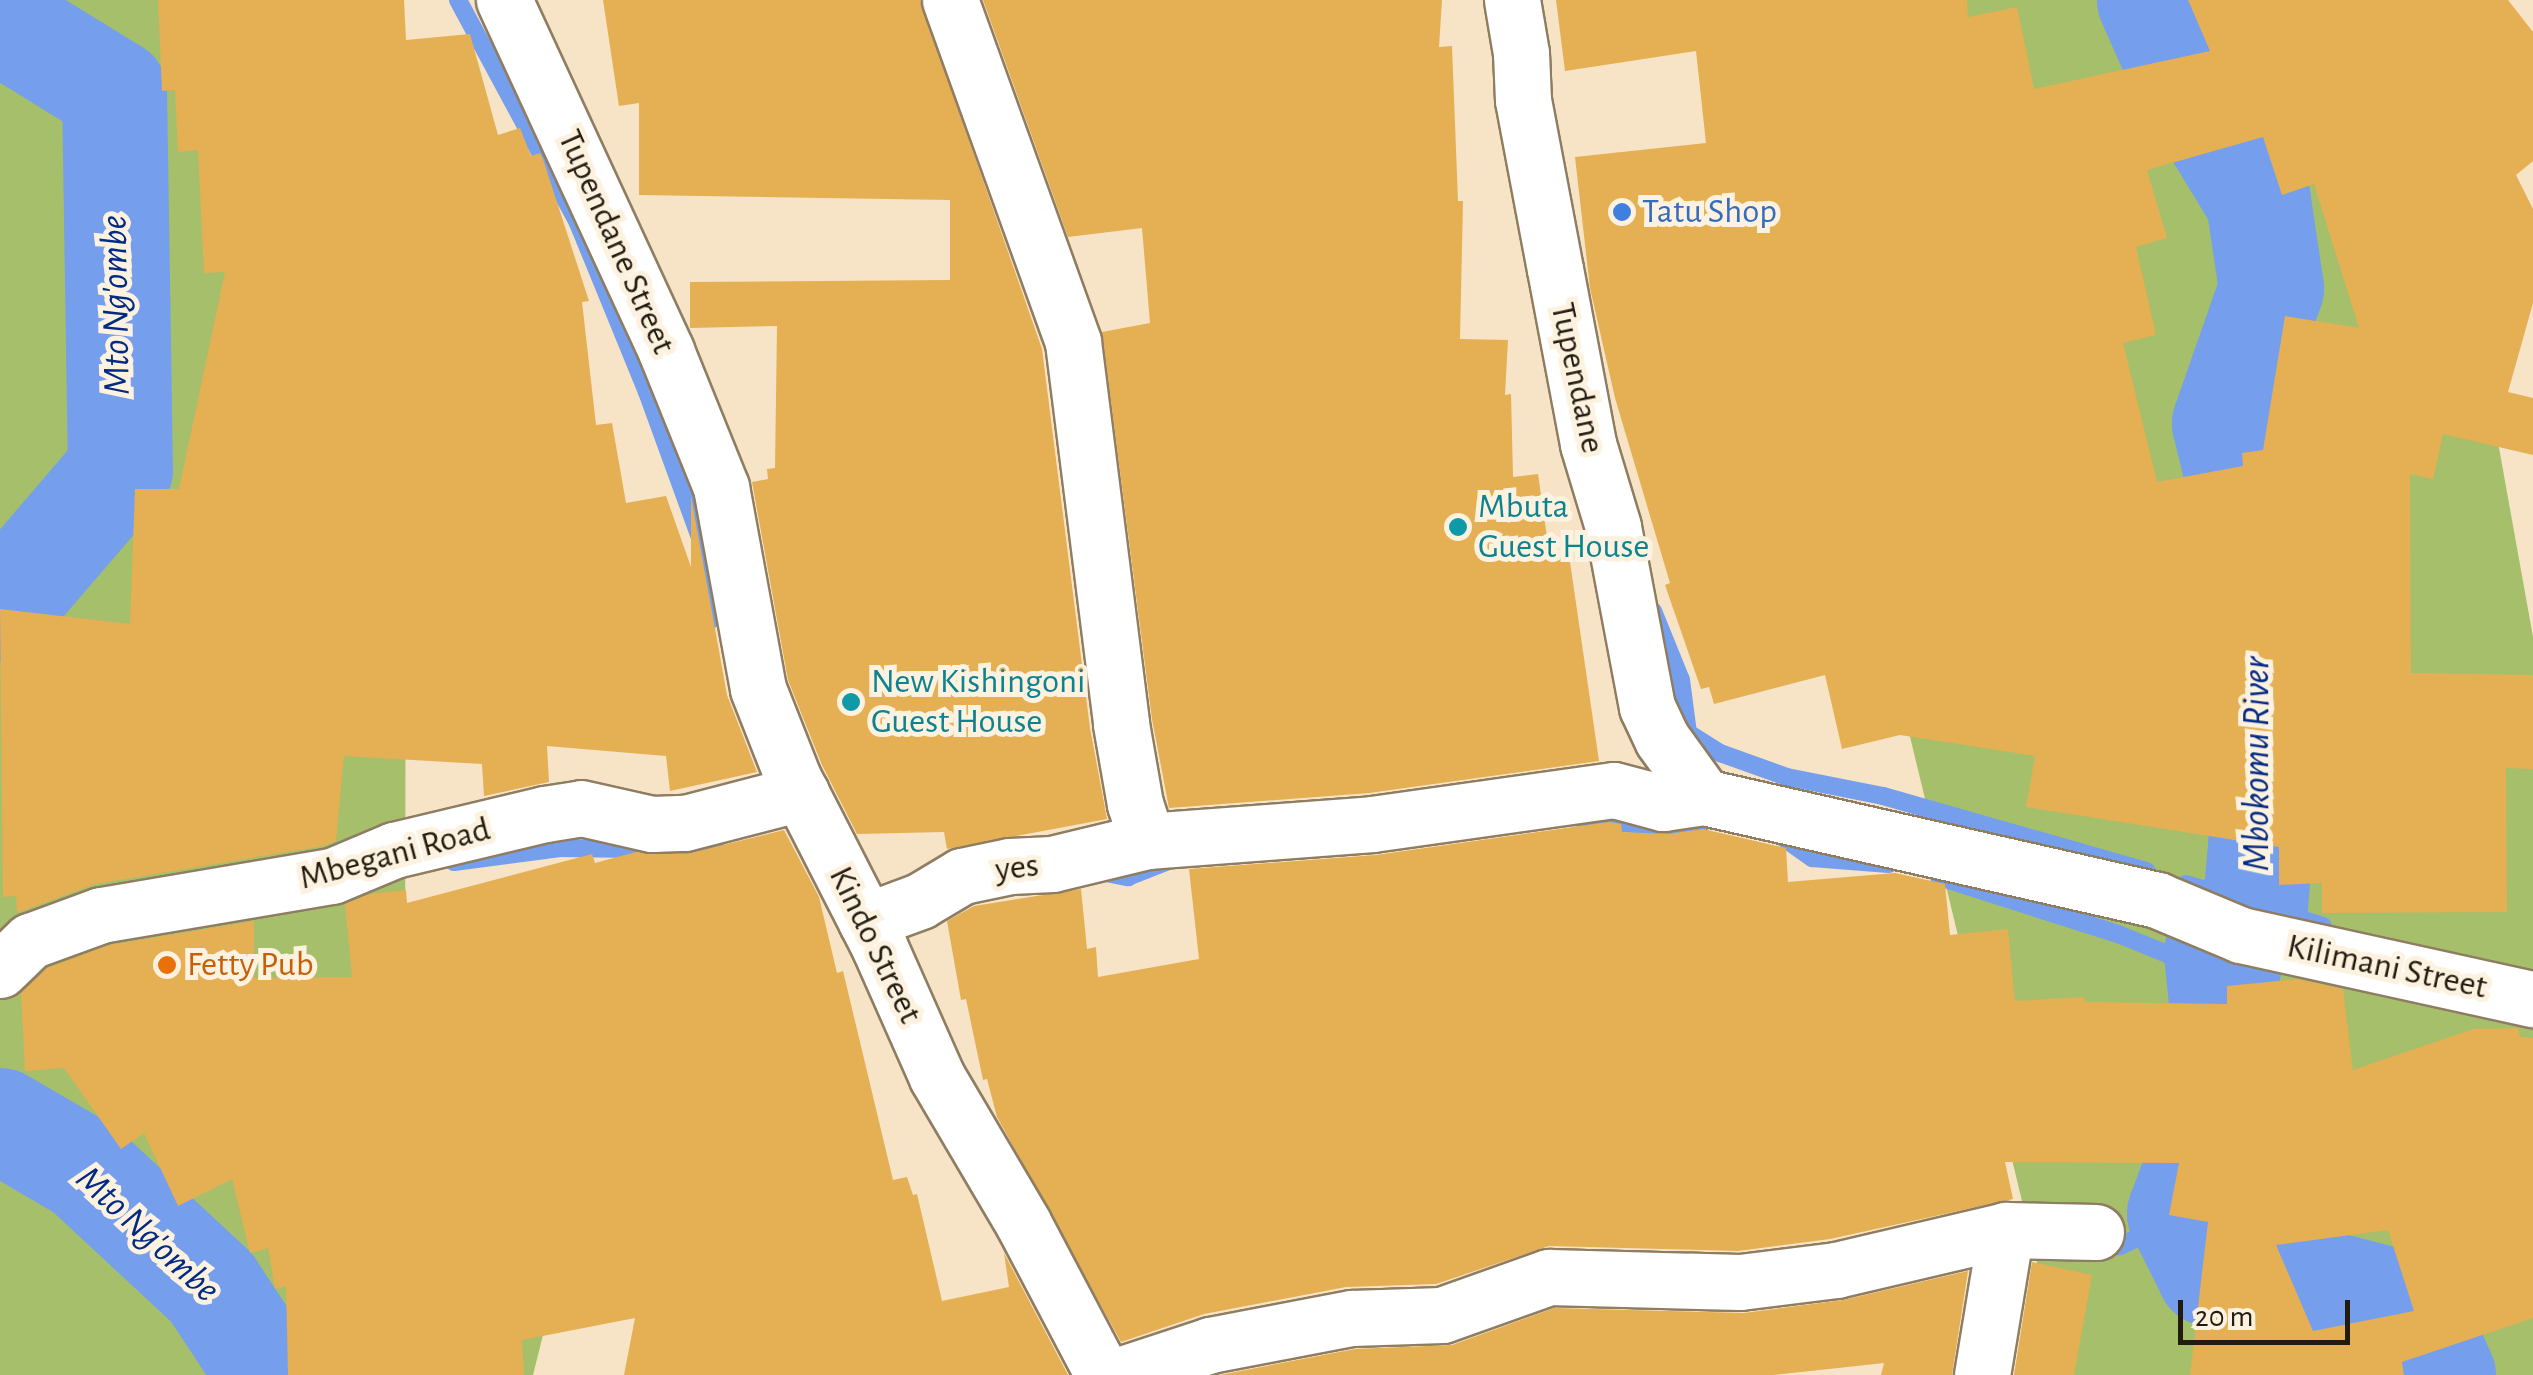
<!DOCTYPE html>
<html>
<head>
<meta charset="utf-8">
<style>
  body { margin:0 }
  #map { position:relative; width:2533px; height:1375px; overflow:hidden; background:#f7e3c5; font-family:"Alegreya Sans",sans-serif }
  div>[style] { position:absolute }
  .green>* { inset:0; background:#a6bf6b }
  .stream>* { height:18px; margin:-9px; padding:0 9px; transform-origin:9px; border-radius:9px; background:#759eed }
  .river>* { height:105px; margin:-52.5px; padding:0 52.5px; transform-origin:52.5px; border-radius:52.5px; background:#759eed }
  .building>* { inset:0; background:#e5af54 }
  .roads { filter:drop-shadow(2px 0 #8f7d62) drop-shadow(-2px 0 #8f7d62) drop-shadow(0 2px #8f7d62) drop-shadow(0 -2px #8f7d62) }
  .minor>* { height:55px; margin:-27.5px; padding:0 27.5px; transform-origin:27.5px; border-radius:27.5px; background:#fff }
  .dots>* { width:28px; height:28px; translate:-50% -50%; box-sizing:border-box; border:5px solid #fdf1df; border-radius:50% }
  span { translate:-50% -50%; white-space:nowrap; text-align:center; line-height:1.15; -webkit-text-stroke:10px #fdf1df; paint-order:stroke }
  .shop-label { font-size:35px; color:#366cbe }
  .left { translate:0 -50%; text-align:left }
  .street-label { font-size:35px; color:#221b10 }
  .culture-label { font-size:35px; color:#0d838f }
  .food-label { font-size:35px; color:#c56008 }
  .water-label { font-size:38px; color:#032b84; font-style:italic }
  .scale { position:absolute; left:2178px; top:1300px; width:172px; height:45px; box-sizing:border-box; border:5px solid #221b10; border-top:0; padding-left:12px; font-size:30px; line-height:35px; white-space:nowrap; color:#221b10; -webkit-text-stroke:8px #fdf1df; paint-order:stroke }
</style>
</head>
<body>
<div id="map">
  <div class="green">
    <div style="clip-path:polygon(0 0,282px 0,406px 346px,405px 1068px,559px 1271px,533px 1375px,0 1375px)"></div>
    <div style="clip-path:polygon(1781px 0,2428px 0,2454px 197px,2533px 637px,2533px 1375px,2064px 1375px,1878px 604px)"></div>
  </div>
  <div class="stream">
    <div style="left:458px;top:0;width:253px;rotate:61.7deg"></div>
    <div style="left:578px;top:223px;width:183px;rotate:67.8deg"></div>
    <div style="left:647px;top:392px;width:172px;rotate:70deg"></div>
    <div style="left:706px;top:554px;width:66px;rotate:85.7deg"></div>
    <div style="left:1653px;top:611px;width:74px;rotate:67.9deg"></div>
    <div style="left:1681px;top:680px;width:53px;rotate:82.5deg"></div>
    <div style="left:1688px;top:733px;width:38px;rotate:32deg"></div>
    <div style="left:1720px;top:753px;width:71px;rotate:19.7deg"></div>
    <div style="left:1787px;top:777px;width:98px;rotate:11.2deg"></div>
    <div style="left:1883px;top:796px;width:274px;rotate:15.9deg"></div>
    <div style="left:1573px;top:817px;width:126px;rotate:6.8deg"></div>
    <div style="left:1698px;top:832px;width:21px;rotate:-71deg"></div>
    <div style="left:1705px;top:812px;width:7px;rotate:8deg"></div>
    <div style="left:1778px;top:834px;width:42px;rotate:35.2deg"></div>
    <div style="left:1812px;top:858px;width:77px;rotate:4.5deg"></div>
    <div style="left:454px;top:862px;width:107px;rotate:-7.5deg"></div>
    <div style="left:560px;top:848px;width:157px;rotate:0.7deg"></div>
    <div style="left:1096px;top:871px;width:33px;rotate:11deg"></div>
    <div style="left:1128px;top:877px;width:41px;rotate:-21.5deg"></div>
    <div style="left:1939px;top:877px;width:188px;rotate:17.7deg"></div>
    <div style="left:2118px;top:934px;width:117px;rotate:22.2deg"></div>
    <div style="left:2186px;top:884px;width:143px;rotate:17deg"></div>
    <div style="left:2099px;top:1247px;width:21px;rotate:-3deg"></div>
    <div style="left:2120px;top:1246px;width:38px;rotate:-25deg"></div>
    <div style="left:2155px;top:1230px;width:29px;rotate:-35deg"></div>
  </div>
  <div class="river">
    <div style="left:2149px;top:0;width:84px;rotate:66.2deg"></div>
    <div style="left:2183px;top:77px;width:145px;rotate:58.8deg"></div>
    <div style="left:2258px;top:201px;width:88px;rotate:81.5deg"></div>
    <div style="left:2271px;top:288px;width:143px;rotate:109.2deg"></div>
    <div style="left:2224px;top:423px;width:141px;rotate:76.5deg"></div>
    <div style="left:2257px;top:560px;width:138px;rotate:90.8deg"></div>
    <div style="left:2255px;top:698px;width:124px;rotate:86.8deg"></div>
    <div style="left:2262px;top:822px;width:84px;rotate:94.8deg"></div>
    <div style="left:2255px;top:906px;width:20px;rotate:143deg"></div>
    <div style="left:2239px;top:918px;width:61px;rotate:102.2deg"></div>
    <div style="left:2226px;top:978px;width:27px;rotate:-112deg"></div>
    <div style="left:2216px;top:953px;width:126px;rotate:84.1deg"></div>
    <div style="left:2229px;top:1078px;width:144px;rotate:110.3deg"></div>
    <div style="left:2179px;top:1213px;width:67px;rotate:63.4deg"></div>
    <div style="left:2209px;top:1273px;width:90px;rotate:1.9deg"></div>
    <div style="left:2299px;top:1276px;width:92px;rotate:14.5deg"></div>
    <div style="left:2388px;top:1299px;width:68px;rotate:49.8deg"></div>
    <div style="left:2432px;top:1351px;width:26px;rotate:65deg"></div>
    <div style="left:0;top:21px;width:134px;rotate:31.6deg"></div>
    <div style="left:114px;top:91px;width:378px;rotate:89.1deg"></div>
    <div style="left:120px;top:469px;width:184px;rotate:130.6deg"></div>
    <div style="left:0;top:1120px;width:97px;rotate:30.3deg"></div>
    <div style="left:84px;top:1169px;width:173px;rotate:42.9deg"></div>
    <div style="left:211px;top:1287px;width:98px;rotate:56.6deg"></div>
    <div style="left:265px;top:1369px;width:8px;rotate:135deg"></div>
  </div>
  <div class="building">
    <div style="clip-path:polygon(158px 0,404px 0,406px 40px,470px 34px,498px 135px,520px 128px,531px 156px,540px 153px,543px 159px,589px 301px,582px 302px,596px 425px,612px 423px,626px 503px,666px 496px,691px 567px,691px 496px,727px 695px,757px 772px,670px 791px,666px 756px,547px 746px,549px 782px,484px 796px,482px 764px,344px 756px,336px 841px,323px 846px,95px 884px,17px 913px,16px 896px,3px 897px,0 609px,130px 624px,135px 489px,179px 489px,225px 272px,204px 273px,198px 150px,178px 152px,175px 90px,162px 91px)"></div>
    <div style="clip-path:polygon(603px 0,920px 0,1042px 349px,1090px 728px,1107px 819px,947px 849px,944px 832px,857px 834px,822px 765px,788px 680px,752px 482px,768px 479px,767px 469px,775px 468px,777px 326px,690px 328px,690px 282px,950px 280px,950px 200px,639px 195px,639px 103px,619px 106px)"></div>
    <div style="clip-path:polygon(983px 0,1442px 0,1439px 47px,1452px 46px,1458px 201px,1463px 201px,1460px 339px,1508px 340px,1505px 395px,1511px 394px,1513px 477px,1538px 474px,1550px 558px,1569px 555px,1599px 761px,1369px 793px,1169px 808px,1152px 719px,1102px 332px,1150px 323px,1142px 228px,1068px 237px)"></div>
    <div style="clip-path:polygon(evenodd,1556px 0,1967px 0,1968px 17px,2017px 7px,2034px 89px,2210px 51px,2188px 0,2508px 0,2533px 32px,2533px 161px,2516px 175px,2533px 209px,2533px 303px,2508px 392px,2533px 398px,2533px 455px,2443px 434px,2433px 479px,2410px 474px,2411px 673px,2533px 675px,2533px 769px,2506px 768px,2507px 912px,2322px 913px,2322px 883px,2279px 885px,2279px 847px,2026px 807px,2035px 756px,1900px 735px,1842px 749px,1825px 675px,1714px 704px,1709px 687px,1701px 689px,1665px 585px,1670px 583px,1615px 398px,1590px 288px,1575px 157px,1706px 143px,1696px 51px,1565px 71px,1556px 0,2263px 137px,2282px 195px,2314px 184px,2359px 328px,2285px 316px,2263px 450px,2242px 453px,2243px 466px,2157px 482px,2123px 343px,2156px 335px,2136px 247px,2167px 238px,2147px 170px,2263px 137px)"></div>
    <div style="clip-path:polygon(evenodd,1609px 822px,1621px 824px,1622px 832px,1668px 834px,1703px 829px,1786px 848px,1788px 882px,1895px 873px,1945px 884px,1950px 935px,2008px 929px,2015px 1001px,2084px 997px,2085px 1002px,2227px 1004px,2227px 986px,2298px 979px,2343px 989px,2353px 1070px,2473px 1029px,2518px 1028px,2520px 1037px,2533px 1038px,2533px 1318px,2402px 1362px,2404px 1375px,2190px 1375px,2208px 1222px,2169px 1215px,2179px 1163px,2005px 1162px,2013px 1199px,1830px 1239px,1738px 1251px,1549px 1246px,1436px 1284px,1346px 1287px,1204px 1314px,1121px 1342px,997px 1117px,987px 1079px,983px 1080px,966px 999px,961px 1000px,947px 921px,974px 906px,1081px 889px,1087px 949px,1096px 947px,1098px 977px,1199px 959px,1189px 869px,1376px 855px,1609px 822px,2388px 1230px,2414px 1311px,2313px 1331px,2276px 1245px,2388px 1230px)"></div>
    <div style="clip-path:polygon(784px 830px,819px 897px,837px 973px,843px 971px,893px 1180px,907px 1177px,913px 1195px,917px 1194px,942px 1301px,1009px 1287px,1004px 1253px,1068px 1375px,624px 1375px,635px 1318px,522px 1340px,524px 1375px,288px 1375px,286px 1286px,275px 1289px,268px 1248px,250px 1253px,232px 1179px,178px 1206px,144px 1133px,121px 1149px,64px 1068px,25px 1071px,21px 993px,47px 968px,109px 945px,254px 921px,254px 978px,352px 977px,345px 904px,369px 894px,406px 890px,407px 903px,592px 854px,595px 863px,636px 852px,686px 854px)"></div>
    <div style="clip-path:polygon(2032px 1262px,2092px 1275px,2074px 1375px,2014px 1375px)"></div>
    <div style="clip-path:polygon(1968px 1271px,1952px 1375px,1881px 1375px,1884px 1363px,1774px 1375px,1220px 1375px,1355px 1349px,1452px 1345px,1554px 1308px,1744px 1313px,1843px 1300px)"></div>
  </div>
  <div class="roads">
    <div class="minor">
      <div style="left:504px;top:0;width:387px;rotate:65.2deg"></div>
      <div style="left:666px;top:351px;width:147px;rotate:68deg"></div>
      <div style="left:721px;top:487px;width:205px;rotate:79.6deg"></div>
      <div style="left:758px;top:689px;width:96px;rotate:68.5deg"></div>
      <div style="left:793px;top:778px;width:189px;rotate:62.9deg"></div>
      <div style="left:879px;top:946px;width:143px;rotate:66.1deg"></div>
      <div style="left:937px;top:1077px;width:169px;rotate:59.5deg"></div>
      <div style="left:1023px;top:1223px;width:172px;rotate:62.2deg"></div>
      <div style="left:950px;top:0;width:363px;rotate:70.2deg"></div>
      <div style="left:1073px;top:342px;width:385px;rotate:82.8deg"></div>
      <div style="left:1121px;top:724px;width:81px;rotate:80.1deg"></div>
      <div style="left:1135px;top:804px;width:39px;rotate:72deg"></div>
      <div style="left:1512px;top:0;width:54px;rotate:80.4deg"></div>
      <div style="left:1521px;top:53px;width:47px;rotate:87.6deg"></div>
      <div style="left:1523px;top:100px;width:172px;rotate:79.3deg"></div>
      <div style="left:1555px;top:269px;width:178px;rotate:79.3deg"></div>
      <div style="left:1588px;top:444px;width:87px;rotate:73.2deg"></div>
      <div style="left:1613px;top:527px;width:183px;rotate:79.3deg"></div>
      <div style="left:1647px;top:707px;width:35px;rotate:65deg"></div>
      <div style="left:1662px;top:739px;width:72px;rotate:54.1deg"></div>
      <div style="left:866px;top:921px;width:58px;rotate:-20.3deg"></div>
      <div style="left:920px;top:901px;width:49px;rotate:-30.8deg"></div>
      <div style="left:962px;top:876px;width:49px;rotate:-11.8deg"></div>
      <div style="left:1010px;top:866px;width:42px;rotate:-2.7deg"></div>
      <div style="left:1052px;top:864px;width:98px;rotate:-13.6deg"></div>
      <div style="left:1147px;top:841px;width:226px;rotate:-4.3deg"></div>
      <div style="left:1372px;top:824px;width:244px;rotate:-8deg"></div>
      <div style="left:1614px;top:790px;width:51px;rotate:14.9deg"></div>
      <div style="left:1663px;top:803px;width:41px;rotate:-8.3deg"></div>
      <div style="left:1704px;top:797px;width:465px;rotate:12.8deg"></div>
      <div style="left:2157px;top:900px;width:91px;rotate:22.6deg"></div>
      <div style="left:2241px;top:935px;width:299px;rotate:12.4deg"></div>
      <div style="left:0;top:970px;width:42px;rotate:-44deg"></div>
      <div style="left:30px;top:941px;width:76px;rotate:-20.1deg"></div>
      <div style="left:101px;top:915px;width:234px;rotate:-9.6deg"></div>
      <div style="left:332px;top:876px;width:67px;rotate:-22.8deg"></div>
      <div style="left:394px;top:850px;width:155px;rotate:-13.4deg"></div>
      <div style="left:545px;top:814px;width:36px;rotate:-9deg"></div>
      <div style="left:581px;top:808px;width:73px;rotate:12.7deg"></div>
      <div style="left:652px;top:824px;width:33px;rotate:-2deg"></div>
      <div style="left:685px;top:823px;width:120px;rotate:-14.5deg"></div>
      <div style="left:1119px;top:1375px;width:96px;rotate:-18.2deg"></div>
      <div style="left:1210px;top:1345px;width:145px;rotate:-10.8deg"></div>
      <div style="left:1352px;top:1318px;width:90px;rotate:-1.9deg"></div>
      <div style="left:1442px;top:1315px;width:114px;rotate:-19.6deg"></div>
      <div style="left:1549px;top:1277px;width:191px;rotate:1.5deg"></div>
      <div style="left:1740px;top:1282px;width:97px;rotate:-7.1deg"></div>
      <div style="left:1836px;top:1270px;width:175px;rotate:-13.2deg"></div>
      <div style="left:2006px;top:1230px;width:90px;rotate:1.3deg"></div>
      <div style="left:1982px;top:1375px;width:147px;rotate:-80.6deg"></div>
    </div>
  </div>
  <div class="dots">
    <div style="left:1622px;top:212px;background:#3f7fe0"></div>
    <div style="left:1458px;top:527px;background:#0f9aa8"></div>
    <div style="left:851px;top:702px;background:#0f9aa8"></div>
    <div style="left:167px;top:965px;background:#e8710a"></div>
  </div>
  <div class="shop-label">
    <span class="left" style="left:1642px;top:212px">Tatu Shop</span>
  </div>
  <div class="street-label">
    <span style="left:616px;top:242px;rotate:66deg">Tupendane Street</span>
    <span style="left:1577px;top:378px;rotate:78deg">Tupendane</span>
    <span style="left:395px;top:854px;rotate:-15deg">Mbegani Road</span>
    <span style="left:1017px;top:868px;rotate:-7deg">yes</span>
    <span style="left:875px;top:945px;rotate:64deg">Kindo Street</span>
    <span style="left:2387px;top:967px;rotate:12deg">Kilimani Street</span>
  </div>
  <div class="culture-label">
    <span class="left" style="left:1478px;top:527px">Mbuta<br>Guest House</span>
    <span class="left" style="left:871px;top:702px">New Kishingoni<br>Guest House</span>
  </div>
  <div class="food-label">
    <span class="left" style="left:187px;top:965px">Fetty Pub</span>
  </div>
  <div class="water-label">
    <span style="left:117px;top:305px;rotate:-91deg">Mto Ng'ombe</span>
    <span style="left:2258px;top:764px;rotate:-90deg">Mbokomu River</span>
    <span style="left:147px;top:1235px;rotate:43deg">Mto Ng'ombe</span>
  </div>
  <div class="scale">20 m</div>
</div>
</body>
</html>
